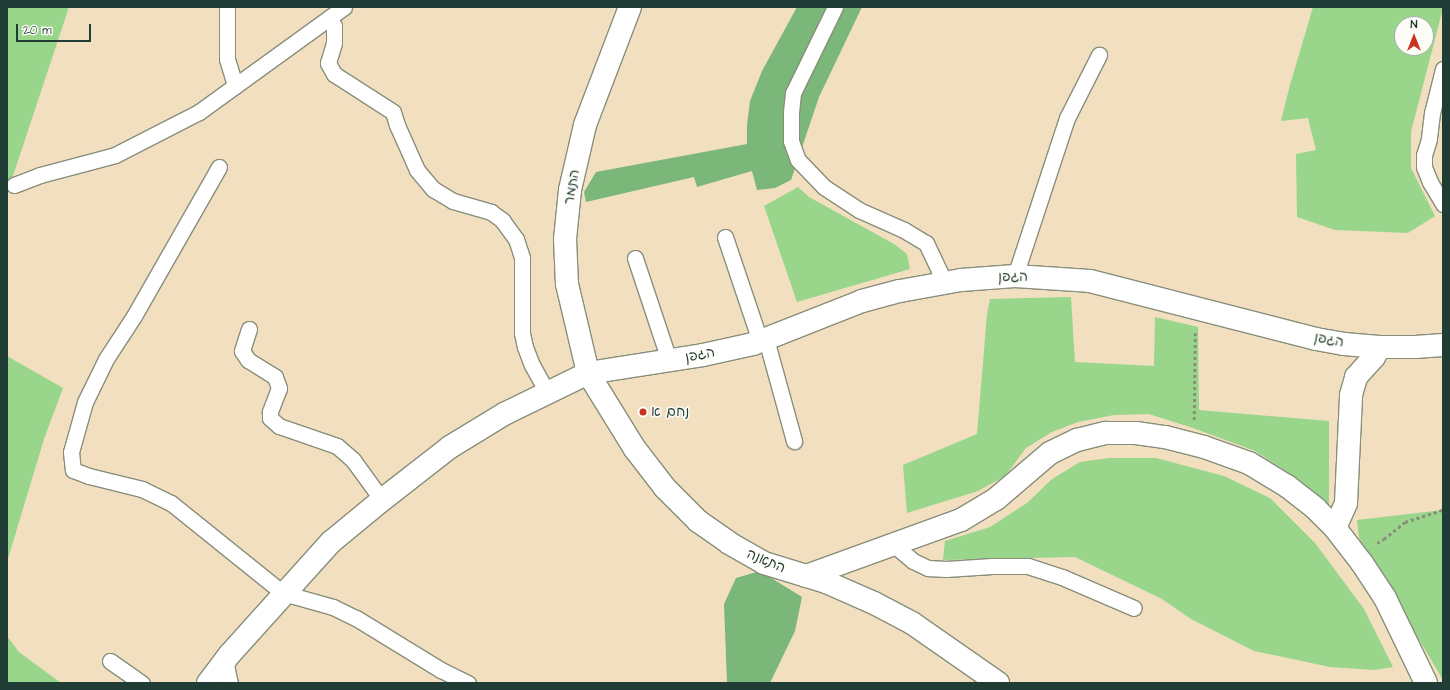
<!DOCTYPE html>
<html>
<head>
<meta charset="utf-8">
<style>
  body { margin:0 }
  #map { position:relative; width:1450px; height:690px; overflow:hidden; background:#f1dfc0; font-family:"Architects Daughter","Playpen Sans Hebrew",sans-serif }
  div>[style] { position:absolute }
  .green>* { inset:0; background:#99d68c }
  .forest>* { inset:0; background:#7ab778 }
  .path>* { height:2.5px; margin-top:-1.25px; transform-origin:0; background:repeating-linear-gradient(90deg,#888e7a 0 3px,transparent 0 6px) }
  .roads { filter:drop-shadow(1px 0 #888e7a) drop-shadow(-1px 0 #888e7a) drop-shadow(0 1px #888e7a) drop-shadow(0 -1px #888e7a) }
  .service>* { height:15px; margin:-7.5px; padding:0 7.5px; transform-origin:7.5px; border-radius:7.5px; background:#fff }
  .minor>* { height:22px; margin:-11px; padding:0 11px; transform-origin:11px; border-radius:11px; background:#fff }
  .secondary>* { height:22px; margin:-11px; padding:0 11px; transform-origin:11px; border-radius:11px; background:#fff }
  .dots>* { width:11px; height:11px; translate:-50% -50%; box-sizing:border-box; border:2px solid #fdfcf7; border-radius:50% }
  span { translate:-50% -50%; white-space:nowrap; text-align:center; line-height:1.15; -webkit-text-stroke:3px #fdfcf7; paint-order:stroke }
  .street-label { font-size:14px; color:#1f3d34 }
  .poi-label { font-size:14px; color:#1f3d34 }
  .left { translate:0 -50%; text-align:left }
  .frame { position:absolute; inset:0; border:8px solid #1f3d34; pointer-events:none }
  .north { position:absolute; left:1394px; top:16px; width:40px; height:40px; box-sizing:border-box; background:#fdfcf7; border:1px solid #a4b0a9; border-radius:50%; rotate:0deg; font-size:11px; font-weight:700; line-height:16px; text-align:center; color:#1f3d34 }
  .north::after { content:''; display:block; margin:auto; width:14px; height:18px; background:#c8321e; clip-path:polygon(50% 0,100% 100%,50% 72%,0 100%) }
  .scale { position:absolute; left:16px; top:24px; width:75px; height:18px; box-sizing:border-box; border:2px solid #1f3d34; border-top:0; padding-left:5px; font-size:12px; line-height:14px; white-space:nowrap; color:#1f3d34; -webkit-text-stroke:3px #fdfcf7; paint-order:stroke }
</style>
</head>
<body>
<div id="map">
  <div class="green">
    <div style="clip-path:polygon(7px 7px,69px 7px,7px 194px)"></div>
    <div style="clip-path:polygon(evenodd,1313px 7px,1443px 8px,1411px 132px,1411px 168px,1435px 216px,1408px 233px,1335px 230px,1297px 217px,1296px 154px,1316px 150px,1308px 118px,1281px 121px,1290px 85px,1313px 7px,1402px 24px,1426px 24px,1426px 48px,1402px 48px,1402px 24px)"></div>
    <div style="clip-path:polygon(798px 187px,809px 197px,894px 244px,907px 254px,910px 269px,797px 302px,764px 206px)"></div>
    <div style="clip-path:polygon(1071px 297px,1075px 362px,1154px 366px,1155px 317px,1198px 327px,1199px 410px,1329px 421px,1329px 505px,1293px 476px,1255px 451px,1193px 428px,1149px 414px,1114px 415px,1078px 422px,1052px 432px,1026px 448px,1005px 476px,978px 491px,907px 513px,903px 465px,977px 434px,987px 314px,990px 299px)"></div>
    <div style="clip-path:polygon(7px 356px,63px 388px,44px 439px,7px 562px)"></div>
    <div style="clip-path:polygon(1109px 458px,1156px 458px,1224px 476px,1270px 498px,1315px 543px,1364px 609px,1393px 667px,1375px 670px,1330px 667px,1254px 651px,1191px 619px,1162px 599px,1075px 557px,943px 560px,945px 541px,990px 527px,1027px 503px,1052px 479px,1080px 462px)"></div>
    <div style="clip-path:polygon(1443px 510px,1443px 680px,1359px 538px,1357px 520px)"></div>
    <div style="clip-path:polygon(7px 636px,19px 652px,61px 683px,7px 683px)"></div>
  </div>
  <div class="forest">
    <div style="clip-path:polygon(797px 7px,862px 7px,819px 97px,791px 180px,775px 188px,757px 190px,752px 171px,697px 187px,694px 177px,586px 202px,584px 192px,596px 172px,747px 144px,747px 125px,750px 101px,762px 71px)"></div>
    <div style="clip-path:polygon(760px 571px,802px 597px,795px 631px,770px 683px,727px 683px,724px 604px,736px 578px)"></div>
  </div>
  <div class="path">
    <div style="left:1194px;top:420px;width:87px;rotate:-89.3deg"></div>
    <div style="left:1377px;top:543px;width:8px;rotate:-30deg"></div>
    <div style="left:1384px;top:539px;width:27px;rotate:-39deg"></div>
    <div style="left:1405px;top:522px;width:40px;rotate:-18deg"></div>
  </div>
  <div class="roads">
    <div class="service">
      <div style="left:227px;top:7px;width:52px;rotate:90deg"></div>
      <div style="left:227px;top:59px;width:28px;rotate:73deg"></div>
      <div style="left:835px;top:7px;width:96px;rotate:116deg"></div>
      <div style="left:793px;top:93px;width:20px;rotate:96deg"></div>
      <div style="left:791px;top:113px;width:28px;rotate:90deg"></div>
      <div style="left:791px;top:141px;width:20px;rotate:70deg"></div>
      <div style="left:798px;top:160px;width:37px;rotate:46deg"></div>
      <div style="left:824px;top:187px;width:42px;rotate:33.3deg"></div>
      <div style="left:859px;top:210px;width:49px;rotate:24deg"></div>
      <div style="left:904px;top:230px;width:26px;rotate:31deg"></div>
      <div style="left:926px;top:243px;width:44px;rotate:64.6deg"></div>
      <div style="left:329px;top:18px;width:9px;rotate:58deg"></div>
      <div style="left:334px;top:26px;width:17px;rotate:90deg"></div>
      <div style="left:334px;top:43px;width:21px;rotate:107deg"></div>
      <div style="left:328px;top:63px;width:13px;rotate:61deg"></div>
      <div style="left:334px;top:74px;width:70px;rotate:32.8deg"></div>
      <div style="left:393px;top:112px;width:14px;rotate:73deg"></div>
      <div style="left:397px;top:125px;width:49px;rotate:66deg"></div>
      <div style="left:417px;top:170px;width:25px;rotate:50deg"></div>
      <div style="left:433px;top:189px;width:23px;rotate:31deg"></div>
      <div style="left:453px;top:201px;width:40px;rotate:16deg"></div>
      <div style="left:491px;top:212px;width:14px;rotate:36deg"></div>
      <div style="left:502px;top:220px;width:24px;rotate:54deg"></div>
      <div style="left:516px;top:239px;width:20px;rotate:72deg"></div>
      <div style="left:522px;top:258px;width:75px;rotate:90deg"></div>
      <div style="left:522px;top:333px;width:14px;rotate:78deg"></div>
      <div style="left:525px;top:347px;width:19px;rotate:69deg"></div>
      <div style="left:532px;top:365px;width:31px;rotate:61deg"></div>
      <div style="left:1443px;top:69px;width:45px;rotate:104deg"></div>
      <div style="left:1432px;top:113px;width:26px;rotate:97deg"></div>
      <div style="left:1429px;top:139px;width:17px;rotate:107deg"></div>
      <div style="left:1424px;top:155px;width:12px;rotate:90deg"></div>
      <div style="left:1424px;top:167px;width:16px;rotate:68deg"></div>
      <div style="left:1430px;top:182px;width:26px;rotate:59deg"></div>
      <div style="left:219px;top:167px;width:172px;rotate:119.7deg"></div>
      <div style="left:134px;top:316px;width:51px;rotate:123.1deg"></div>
      <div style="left:106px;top:359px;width:48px;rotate:116deg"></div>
      <div style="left:85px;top:402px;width:52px;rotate:105.6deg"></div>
      <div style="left:71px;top:452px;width:18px;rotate:84deg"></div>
      <div style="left:73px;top:470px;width:17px;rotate:21deg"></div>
      <div style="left:89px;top:476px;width:55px;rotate:13.8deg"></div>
      <div style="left:142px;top:489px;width:32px;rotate:26deg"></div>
      <div style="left:171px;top:503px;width:144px;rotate:38.8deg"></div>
      <div style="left:283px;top:593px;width:52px;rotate:15.6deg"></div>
      <div style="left:333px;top:607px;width:25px;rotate:26deg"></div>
      <div style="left:356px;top:618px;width:100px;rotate:31.5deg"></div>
      <div style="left:441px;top:670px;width:30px;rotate:26deg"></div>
      <div style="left:14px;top:185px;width:28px;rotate:-21deg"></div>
      <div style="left:40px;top:175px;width:78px;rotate:-14.9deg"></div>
      <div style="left:115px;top:155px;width:94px;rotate:-27.1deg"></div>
      <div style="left:199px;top:112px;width:179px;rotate:-35.9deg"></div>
      <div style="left:725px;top:237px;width:110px;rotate:71.4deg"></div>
      <div style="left:635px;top:258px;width:108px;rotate:71.6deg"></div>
      <div style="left:1015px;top:276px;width:166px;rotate:-71.8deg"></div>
      <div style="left:1067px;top:118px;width:71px;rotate:-63.1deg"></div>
      <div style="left:249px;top:329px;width:23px;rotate:108deg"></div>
      <div style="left:242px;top:351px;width:11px;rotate:56deg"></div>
      <div style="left:248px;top:360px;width:32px;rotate:32deg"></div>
      <div style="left:275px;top:377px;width:12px;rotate:70deg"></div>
      <div style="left:279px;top:388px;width:26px;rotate:111deg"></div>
      <div style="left:270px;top:412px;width:6px;rotate:90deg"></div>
      <div style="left:270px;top:418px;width:12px;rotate:42deg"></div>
      <div style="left:279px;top:426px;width:61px;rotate:19deg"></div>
      <div style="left:337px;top:446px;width:21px;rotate:41deg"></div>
      <div style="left:353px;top:460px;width:49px;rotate:54.1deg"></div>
      <div style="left:766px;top:339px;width:106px;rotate:74.6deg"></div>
      <div style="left:894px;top:545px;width:25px;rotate:40deg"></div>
      <div style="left:913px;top:561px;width:17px;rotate:25deg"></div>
      <div style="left:928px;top:568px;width:18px;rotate:3deg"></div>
      <div style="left:946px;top:569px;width:46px;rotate:-3.7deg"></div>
      <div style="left:992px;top:566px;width:36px"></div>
      <div style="left:1028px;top:566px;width:36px;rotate:18deg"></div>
      <div style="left:1062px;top:577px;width:78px;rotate:23.3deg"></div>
      <div style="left:225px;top:660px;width:24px;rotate:78deg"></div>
      <div style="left:110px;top:661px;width:39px;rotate:35deg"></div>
    </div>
    <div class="minor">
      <div style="left:630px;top:7px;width:126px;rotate:110.9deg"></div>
      <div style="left:585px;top:125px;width:67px;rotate:103deg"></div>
      <div style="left:570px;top:190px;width:49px;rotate:95.8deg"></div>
      <div style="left:565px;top:239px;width:45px;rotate:87.5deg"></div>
      <div style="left:567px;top:284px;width:91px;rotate:76.7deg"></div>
      <div style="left:588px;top:373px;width:89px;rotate:58.3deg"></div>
      <div style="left:635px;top:449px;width:49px;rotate:52.4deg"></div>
      <div style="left:665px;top:488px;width:47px;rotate:45deg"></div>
      <div style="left:698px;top:521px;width:38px;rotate:35deg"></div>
      <div style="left:729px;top:543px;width:40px;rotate:29.7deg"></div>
      <div style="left:764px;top:563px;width:65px;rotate:17deg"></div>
      <div style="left:826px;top:582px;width:52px;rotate:23.6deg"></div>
      <div style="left:874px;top:603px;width:43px;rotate:27.8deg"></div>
      <div style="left:912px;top:623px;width:105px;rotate:34.9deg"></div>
      <div style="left:588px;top:373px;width:116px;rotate:-8.9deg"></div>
      <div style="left:703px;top:355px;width:51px;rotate:-12.4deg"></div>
      <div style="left:753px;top:344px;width:117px;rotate:-21.5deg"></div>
      <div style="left:862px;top:301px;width:39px;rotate:-15deg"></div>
      <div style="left:900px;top:291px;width:62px;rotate:-10.2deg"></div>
      <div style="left:961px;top:280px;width:54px;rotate:-4.2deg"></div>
      <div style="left:1015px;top:276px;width:75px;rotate:3.8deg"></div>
      <div style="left:1090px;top:281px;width:233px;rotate:14.4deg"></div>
      <div style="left:1316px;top:339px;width:28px;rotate:10deg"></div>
      <div style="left:1344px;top:344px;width:35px;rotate:5deg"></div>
      <div style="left:1379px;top:347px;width:36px"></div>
      <div style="left:1415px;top:347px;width:28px;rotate:-4deg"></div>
      <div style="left:1335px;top:528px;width:27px;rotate:-66deg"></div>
      <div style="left:1346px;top:503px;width:108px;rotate:-87.3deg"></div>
      <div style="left:1351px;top:395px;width:19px;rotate:-74deg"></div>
      <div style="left:1356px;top:377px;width:27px;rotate:-48deg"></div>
      <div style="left:1374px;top:357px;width:11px;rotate:-63deg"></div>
      <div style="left:806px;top:576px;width:165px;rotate:-19.9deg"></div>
      <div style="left:961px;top:520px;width:41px;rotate:-31deg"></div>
      <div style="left:996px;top:499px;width:71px;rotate:-40.4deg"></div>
      <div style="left:1050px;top:453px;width:30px;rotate:-26deg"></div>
      <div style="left:1077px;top:440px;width:30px;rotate:-14deg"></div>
      <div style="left:1106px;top:433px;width:30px"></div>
      <div style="left:1136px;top:433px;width:29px;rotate:8deg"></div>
      <div style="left:1165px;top:437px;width:40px;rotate:14.4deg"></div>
      <div style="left:1204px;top:447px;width:48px;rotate:19.6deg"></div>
      <div style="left:1249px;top:463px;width:44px;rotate:31.2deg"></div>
      <div style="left:1287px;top:486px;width:37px;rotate:38deg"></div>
      <div style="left:1316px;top:509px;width:27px;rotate:45deg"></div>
      <div style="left:1335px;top:528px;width:44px;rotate:52.4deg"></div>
      <div style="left:1362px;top:563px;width:42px;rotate:56.7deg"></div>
      <div style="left:1385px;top:598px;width:94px;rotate:64.2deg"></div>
    </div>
    <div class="secondary">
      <div style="left:208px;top:683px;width:36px;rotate:-53deg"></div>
      <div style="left:230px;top:654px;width:151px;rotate:-48deg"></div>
      <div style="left:331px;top:542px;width:66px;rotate:-39.5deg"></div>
      <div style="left:382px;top:500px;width:86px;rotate:-37.9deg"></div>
      <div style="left:450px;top:447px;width:66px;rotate:-31.3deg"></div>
      <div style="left:506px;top:413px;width:91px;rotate:-26deg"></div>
    </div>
  </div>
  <div class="dots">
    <div style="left:643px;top:412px;background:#c8321e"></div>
  </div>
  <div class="street-label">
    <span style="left:572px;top:187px;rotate:-80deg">התמר</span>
    <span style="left:1013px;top:277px;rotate:-1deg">הגפן</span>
    <span style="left:1329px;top:340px;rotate:10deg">הגפן</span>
    <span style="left:700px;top:355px;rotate:-11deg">הגפן</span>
    <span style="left:766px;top:561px;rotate:23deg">התאנה</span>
  </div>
  <div class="poi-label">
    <span class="left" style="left:651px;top:412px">נחם א</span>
  </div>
  <div class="frame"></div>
  <div class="north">N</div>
  <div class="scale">20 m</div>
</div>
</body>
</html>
